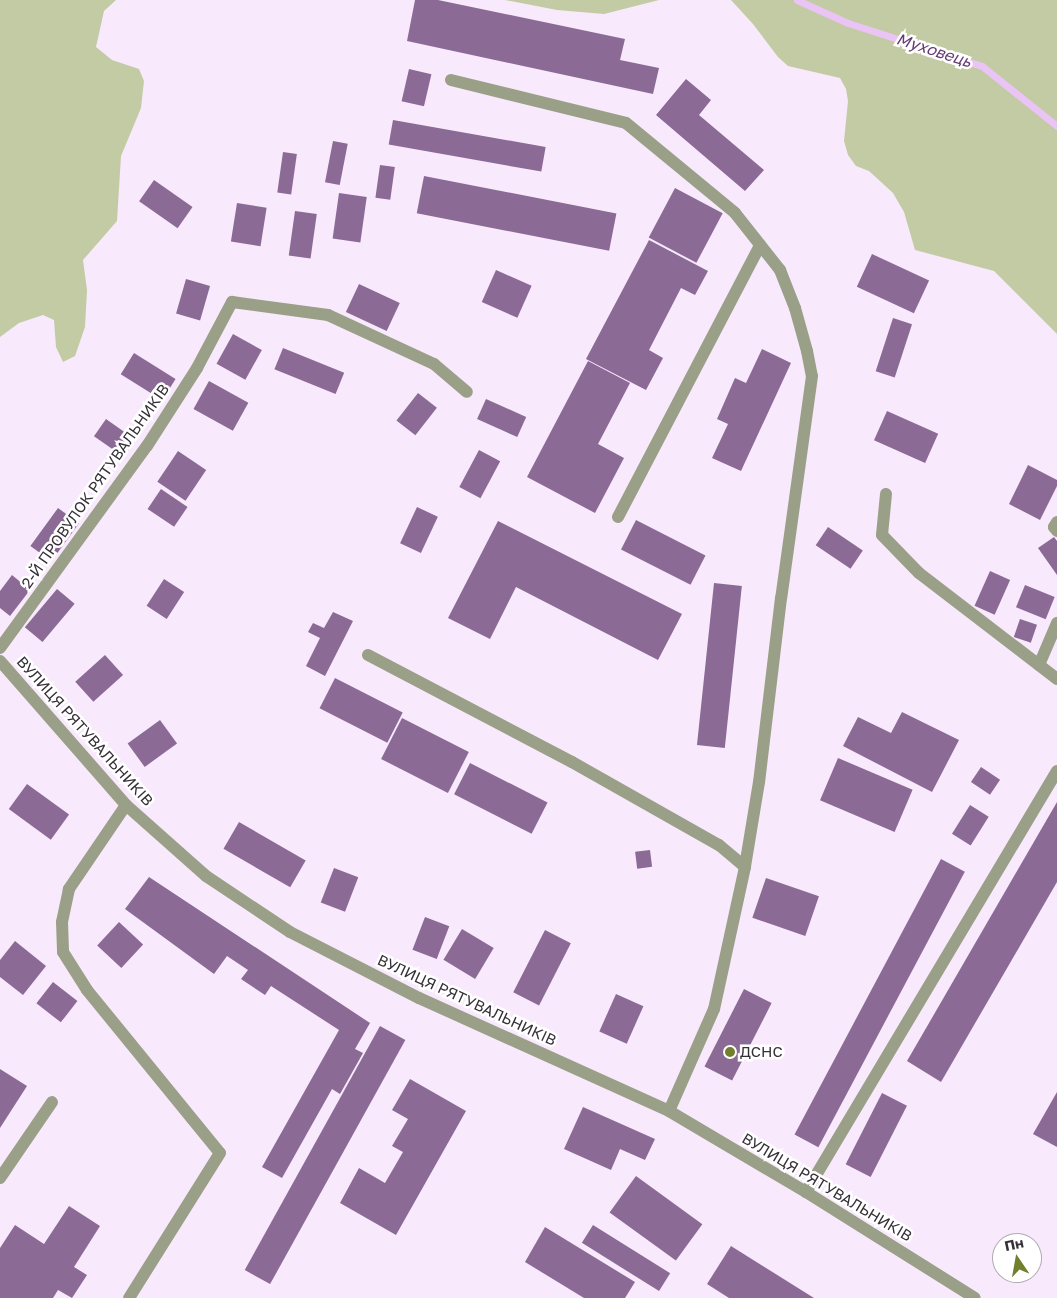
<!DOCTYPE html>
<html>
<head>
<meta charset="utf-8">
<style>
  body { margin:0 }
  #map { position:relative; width:1057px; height:1298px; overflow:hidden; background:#f8eafc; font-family:"Golos Text",sans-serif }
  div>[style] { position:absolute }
  .green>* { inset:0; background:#c2cba3 }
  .stream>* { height:7px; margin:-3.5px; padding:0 3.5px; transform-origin:3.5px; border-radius:3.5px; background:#eac4f5 }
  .building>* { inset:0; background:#8c6a96; transform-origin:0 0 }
  .minor>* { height:12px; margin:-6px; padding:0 6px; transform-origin:6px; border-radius:6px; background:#9aa088 }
  .dots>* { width:14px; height:14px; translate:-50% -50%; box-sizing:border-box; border:2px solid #fff; border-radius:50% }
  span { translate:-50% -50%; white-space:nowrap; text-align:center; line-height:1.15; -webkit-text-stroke:5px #fff; paint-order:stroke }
  .street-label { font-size:15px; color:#353037 }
  .poi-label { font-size:15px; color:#353037 }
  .left { translate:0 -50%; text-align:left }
  .water-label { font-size:16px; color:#673974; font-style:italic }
  .north { position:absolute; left:992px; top:1233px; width:50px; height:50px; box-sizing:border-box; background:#fff; border:1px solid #aeacaf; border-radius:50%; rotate:348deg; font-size:14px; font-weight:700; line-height:20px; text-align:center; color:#353037 }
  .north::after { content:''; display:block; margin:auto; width:18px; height:22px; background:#72802e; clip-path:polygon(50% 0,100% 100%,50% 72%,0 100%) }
</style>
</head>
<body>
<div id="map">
  <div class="green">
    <div style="clip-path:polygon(0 0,116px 0,104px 11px,96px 47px,112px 60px,139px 69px,144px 81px,141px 108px,121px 156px,117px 221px,83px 260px,87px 290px,85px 327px,75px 356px,63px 362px,56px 347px,54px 320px,43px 315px,19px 323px,0 337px)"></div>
    <div style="clip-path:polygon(505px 0,659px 0,604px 14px,557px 10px)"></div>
    <div style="clip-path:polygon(731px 0,1057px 0,1057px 334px,994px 271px,915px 250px,904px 212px,893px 193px,869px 171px,856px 166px,848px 155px,844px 141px,848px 101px,846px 89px,840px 78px,788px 66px,778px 57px,753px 24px)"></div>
  </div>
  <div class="stream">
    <div style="left:797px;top:0;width:56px;rotate:24.3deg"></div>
    <div style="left:848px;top:23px;width:141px;rotate:17.8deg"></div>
    <div style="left:982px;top:66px;width:96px;rotate:38.7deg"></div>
  </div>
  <div class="building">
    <div style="clip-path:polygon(415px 0,438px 0,625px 39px,620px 60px,659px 68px,653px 94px,407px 41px)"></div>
    <div style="left:409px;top:69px;width:23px;height:33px;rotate:13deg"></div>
    <div style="clip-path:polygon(686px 79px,711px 100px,699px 115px,764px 170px,745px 191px,656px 115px)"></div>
    <div style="left:393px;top:120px;width:155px;height:25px;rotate:10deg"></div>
    <div style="left:333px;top:141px;width:15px;height:42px;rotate:11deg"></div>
    <div style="left:283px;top:152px;width:14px;height:41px;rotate:8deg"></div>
    <div style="left:380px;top:165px;width:15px;height:33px;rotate:8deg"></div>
    <div style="left:424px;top:176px;width:196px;height:38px;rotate:11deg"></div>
    <div style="left:154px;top:180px;width:47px;height:26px;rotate:35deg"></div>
    <div style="left:675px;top:188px;width:54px;height:56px;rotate:28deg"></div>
    <div style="left:339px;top:193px;width:28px;height:46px;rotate:8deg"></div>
    <div style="left:237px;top:203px;width:30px;height:39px;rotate:9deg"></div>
    <div style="left:295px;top:211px;width:22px;height:45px;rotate:8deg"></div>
    <div style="clip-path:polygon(649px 240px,708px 271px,695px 295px,681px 288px,649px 350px,663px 358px,646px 390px,586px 359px)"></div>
    <div style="left:872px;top:254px;width:63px;height:36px;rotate:25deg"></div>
    <div style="left:496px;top:270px;width:39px;height:35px;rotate:24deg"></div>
    <div style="left:186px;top:279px;width:25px;height:36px;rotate:16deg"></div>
    <div style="left:359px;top:284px;width:45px;height:31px;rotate:25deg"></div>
    <div style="left:893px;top:318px;width:20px;height:56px;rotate:18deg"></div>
    <div style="left:233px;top:334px;width:33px;height:34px;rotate:29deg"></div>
    <div style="left:283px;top:348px;width:66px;height:23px;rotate:22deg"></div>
    <div style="clip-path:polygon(762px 349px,791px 363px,741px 471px,712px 458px,728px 424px,717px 419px,735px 378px,746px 383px)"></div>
    <div style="left:134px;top:353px;width:49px;height:25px;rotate:32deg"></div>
    <div style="clip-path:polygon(588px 361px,630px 383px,598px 444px,624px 458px,595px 513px,527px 477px)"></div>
    <div style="left:209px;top:381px;width:45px;height:32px;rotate:29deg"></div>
    <div style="left:418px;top:393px;width:24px;height:35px;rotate:38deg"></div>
    <div style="left:486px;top:399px;width:44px;height:22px;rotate:24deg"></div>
    <div style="left:887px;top:411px;width:56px;height:32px;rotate:24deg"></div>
    <div style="left:106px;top:419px;width:29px;height:21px;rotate:35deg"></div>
    <div style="left:479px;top:450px;width:24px;height:42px;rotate:28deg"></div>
    <div style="left:178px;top:451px;width:34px;height:37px;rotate:34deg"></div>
    <div style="clip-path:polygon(1028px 465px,1057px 480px,1057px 486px,1040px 520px,1009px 504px)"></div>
    <div style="left:161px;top:489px;width:32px;height:24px;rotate:34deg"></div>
    <div style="left:417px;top:507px;width:23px;height:40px;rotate:25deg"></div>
    <div style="left:58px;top:508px;width:26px;height:47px;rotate:36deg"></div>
    <div style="left:636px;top:520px;width:78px;height:33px;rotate:27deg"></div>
    <div style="clip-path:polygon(498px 521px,682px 614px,658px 660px,516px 587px,490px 639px,448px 618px)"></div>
    <div style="left:828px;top:527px;width:42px;height:22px;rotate:34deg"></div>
    <div style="clip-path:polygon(1054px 537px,1057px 541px,1057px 575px,1038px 548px)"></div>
    <div style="left:990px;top:571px;width:22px;height:38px;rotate:24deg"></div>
    <div style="clip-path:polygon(12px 575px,30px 590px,10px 616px,0 608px,0 591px)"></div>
    <div style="left:164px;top:579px;width:24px;height:32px;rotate:33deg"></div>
    <div style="left:714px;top:583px;width:28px;height:163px;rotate:6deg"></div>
    <div style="left:1025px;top:585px;width:32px;height:24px;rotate:22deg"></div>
    <div style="left:57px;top:589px;width:23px;height:50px;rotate:40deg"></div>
    <div style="clip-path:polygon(333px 612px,353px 621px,325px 676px,306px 666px,320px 638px,308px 632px,313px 623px,324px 628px)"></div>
    <div style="left:1020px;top:619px;width:18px;height:19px;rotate:19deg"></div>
    <div style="left:105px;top:655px;width:27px;height:40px;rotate:48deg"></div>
    <div style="left:335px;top:678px;width:76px;height:34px;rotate:27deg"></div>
    <div style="clip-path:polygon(902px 712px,959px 740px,932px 792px,843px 746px,858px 717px,891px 733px)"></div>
    <div style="left:402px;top:718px;width:75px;height:46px;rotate:27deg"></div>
    <div style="left:160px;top:720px;width:29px;height:40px;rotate:54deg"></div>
    <div style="left:838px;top:758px;width:81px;height:46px;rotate:23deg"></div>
    <div style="left:470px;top:763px;width:87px;height:35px;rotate:27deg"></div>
    <div style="left:981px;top:767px;width:23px;height:18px;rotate:34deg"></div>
    <div style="left:27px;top:784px;width:52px;height:31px;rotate:36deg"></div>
    <div style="clip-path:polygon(1057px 802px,1057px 882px,941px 1082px,907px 1061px)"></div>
    <div style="left:970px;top:805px;width:22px;height:34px;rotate:32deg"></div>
    <div style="left:239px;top:822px;width:77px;height:31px;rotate:30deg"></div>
    <div style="left:650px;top:850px;width:17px;height:15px;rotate:83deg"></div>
    <div style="left:941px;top:859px;width:27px;height:312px;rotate:28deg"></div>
    <div style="left:334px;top:868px;width:26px;height:37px;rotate:21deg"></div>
    <div style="clip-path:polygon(149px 877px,370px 1023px,355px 1049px,363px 1053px,340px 1094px,332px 1089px,282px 1178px,262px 1167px,339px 1030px,271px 986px,265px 995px,241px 979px,248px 970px,227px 956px,214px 974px,125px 909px)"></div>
    <div style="left:766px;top:878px;width:56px;height:42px;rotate:19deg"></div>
    <div style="left:425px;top:917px;width:26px;height:35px;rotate:21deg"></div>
    <div style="left:119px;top:922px;width:33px;height:32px;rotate:43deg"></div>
    <div style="left:462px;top:929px;width:37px;height:36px;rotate:31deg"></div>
    <div style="left:545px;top:930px;width:29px;height:70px;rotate:27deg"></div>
    <div style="clip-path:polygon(15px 941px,46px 966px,23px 995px,0 977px,0 960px)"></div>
    <div style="left:53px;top:982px;width:31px;height:27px;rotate:38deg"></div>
    <div style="left:744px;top:989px;width:31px;height:87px;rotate:27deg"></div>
    <div style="left:616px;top:994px;width:30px;height:41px;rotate:24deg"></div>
    <div style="left:380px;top:1026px;width:29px;height:279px;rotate:29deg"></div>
    <div style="clip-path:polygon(0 1069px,27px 1086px,0 1128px)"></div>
    <div style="clip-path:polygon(410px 1079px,466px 1111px,396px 1235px,340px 1203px,359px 1168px,385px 1183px,403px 1152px,392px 1146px,408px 1119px,392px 1110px)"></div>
    <div style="clip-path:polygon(1057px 1092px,1057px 1147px,1033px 1134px)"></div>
    <div style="left:882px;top:1093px;width:28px;height:80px;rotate:27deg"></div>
    <div style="clip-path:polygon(583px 1107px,655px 1139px,645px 1160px,620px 1149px,611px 1170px,564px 1149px)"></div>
    <div style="left:636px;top:1176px;width:82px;height:45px;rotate:36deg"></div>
    <div style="clip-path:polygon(69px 1206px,100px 1226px,74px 1267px,87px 1275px,72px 1298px,58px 1290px,53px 1298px,0 1298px,0 1248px,15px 1225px,44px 1244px)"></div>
    <div style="left:593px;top:1225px;width:91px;height:21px;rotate:32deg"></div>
    <div style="clip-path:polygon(545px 1227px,635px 1282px,625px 1298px,584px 1298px,525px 1262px)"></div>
    <div style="clip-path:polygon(731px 1246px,814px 1298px,729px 1298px,707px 1284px)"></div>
  </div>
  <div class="minor">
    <div style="left:451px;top:80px;width:180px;rotate:13.8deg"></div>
    <div style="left:626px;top:123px;width:141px;rotate:39.5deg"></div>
    <div style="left:735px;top:213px;width:73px;rotate:51.7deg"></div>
    <div style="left:780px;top:270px;width:41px;rotate:68.5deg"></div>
    <div style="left:795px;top:308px;width:45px;rotate:74.4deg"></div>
    <div style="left:807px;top:351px;width:25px;rotate:79deg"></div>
    <div style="left:812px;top:376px;width:224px;rotate:97.9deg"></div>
    <div style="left:781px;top:598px;width:185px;rotate:96.8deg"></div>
    <div style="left:759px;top:782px;width:86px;rotate:99.4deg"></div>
    <div style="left:886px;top:494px;width:41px;rotate:95.6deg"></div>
    <div style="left:882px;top:535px;width:53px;rotate:45.8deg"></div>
    <div style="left:919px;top:573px;width:174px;rotate:37.5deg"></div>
    <div style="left:618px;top:517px;width:307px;rotate:-62.4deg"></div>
    <div style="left:1057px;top:522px;width:6px;rotate:121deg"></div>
    <div style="left:1054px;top:527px;width:5px;rotate:53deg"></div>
    <div style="left:0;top:648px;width:250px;rotate:-54deg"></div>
    <div style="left:147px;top:446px;width:93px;rotate:-57.3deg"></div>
    <div style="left:197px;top:368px;width:75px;rotate:-62.1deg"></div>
    <div style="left:232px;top:302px;width:97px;rotate:7.7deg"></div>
    <div style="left:328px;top:315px;width:117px;rotate:24.8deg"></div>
    <div style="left:434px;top:364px;width:43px;rotate:40.3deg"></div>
    <div style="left:368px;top:655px;width:230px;rotate:27.7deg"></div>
    <div style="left:572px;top:762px;width:169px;rotate:29.5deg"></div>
    <div style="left:719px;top:845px;width:34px;rotate:40deg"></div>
    <div style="left:745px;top:867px;width:145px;rotate:102.3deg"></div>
    <div style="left:714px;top:1009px;width:111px;rotate:113.8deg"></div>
    <div style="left:0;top:661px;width:191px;rotate:48.8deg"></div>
    <div style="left:126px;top:805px;width:107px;rotate:41.6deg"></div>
    <div style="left:206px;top:876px;width:101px;rotate:33.7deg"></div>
    <div style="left:290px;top:932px;width:145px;rotate:27.1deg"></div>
    <div style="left:419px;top:998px;width:274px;rotate:24.3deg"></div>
    <div style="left:669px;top:1111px;width:159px;rotate:30.6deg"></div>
    <div style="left:806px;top:1192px;width:199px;rotate:32.1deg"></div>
    <div style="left:1039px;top:665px;width:46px;rotate:-66.8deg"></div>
    <div style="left:126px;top:805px;width:102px;rotate:124.2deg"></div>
    <div style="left:69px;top:889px;width:34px;rotate:102deg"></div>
    <div style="left:62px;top:922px;width:30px;rotate:88deg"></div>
    <div style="left:63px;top:952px;width:45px;rotate:57.7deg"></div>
    <div style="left:87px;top:990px;width:210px;rotate:50.8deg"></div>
    <div style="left:220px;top:1153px;width:171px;rotate:122.1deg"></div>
    <div style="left:0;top:1178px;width:92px;rotate:-55.6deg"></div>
    <div style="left:806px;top:1192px;width:490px;rotate:-59.2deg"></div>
  </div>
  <div class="dots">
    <div style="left:730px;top:1052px;background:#72802e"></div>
  </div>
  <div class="street-label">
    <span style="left:95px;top:486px;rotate:-55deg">2-Й ПРОВУЛОК РЯТУВАЛЬНИКІВ</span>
    <span style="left:85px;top:731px;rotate:48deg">ВУЛИЦЯ РЯТУВАЛЬНИКІВ</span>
    <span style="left:467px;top:1000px;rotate:25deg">ВУЛИЦЯ РЯТУВАЛЬНИКІВ</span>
    <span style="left:827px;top:1187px;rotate:31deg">ВУЛИЦЯ РЯТУВАЛЬНИКІВ</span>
  </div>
  <div class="poi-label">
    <span class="left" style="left:740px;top:1052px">ДСНС</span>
  </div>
  <div class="water-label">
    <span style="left:934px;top:50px;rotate:18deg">Муховець</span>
  </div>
  <div class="north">Пн</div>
</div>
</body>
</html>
